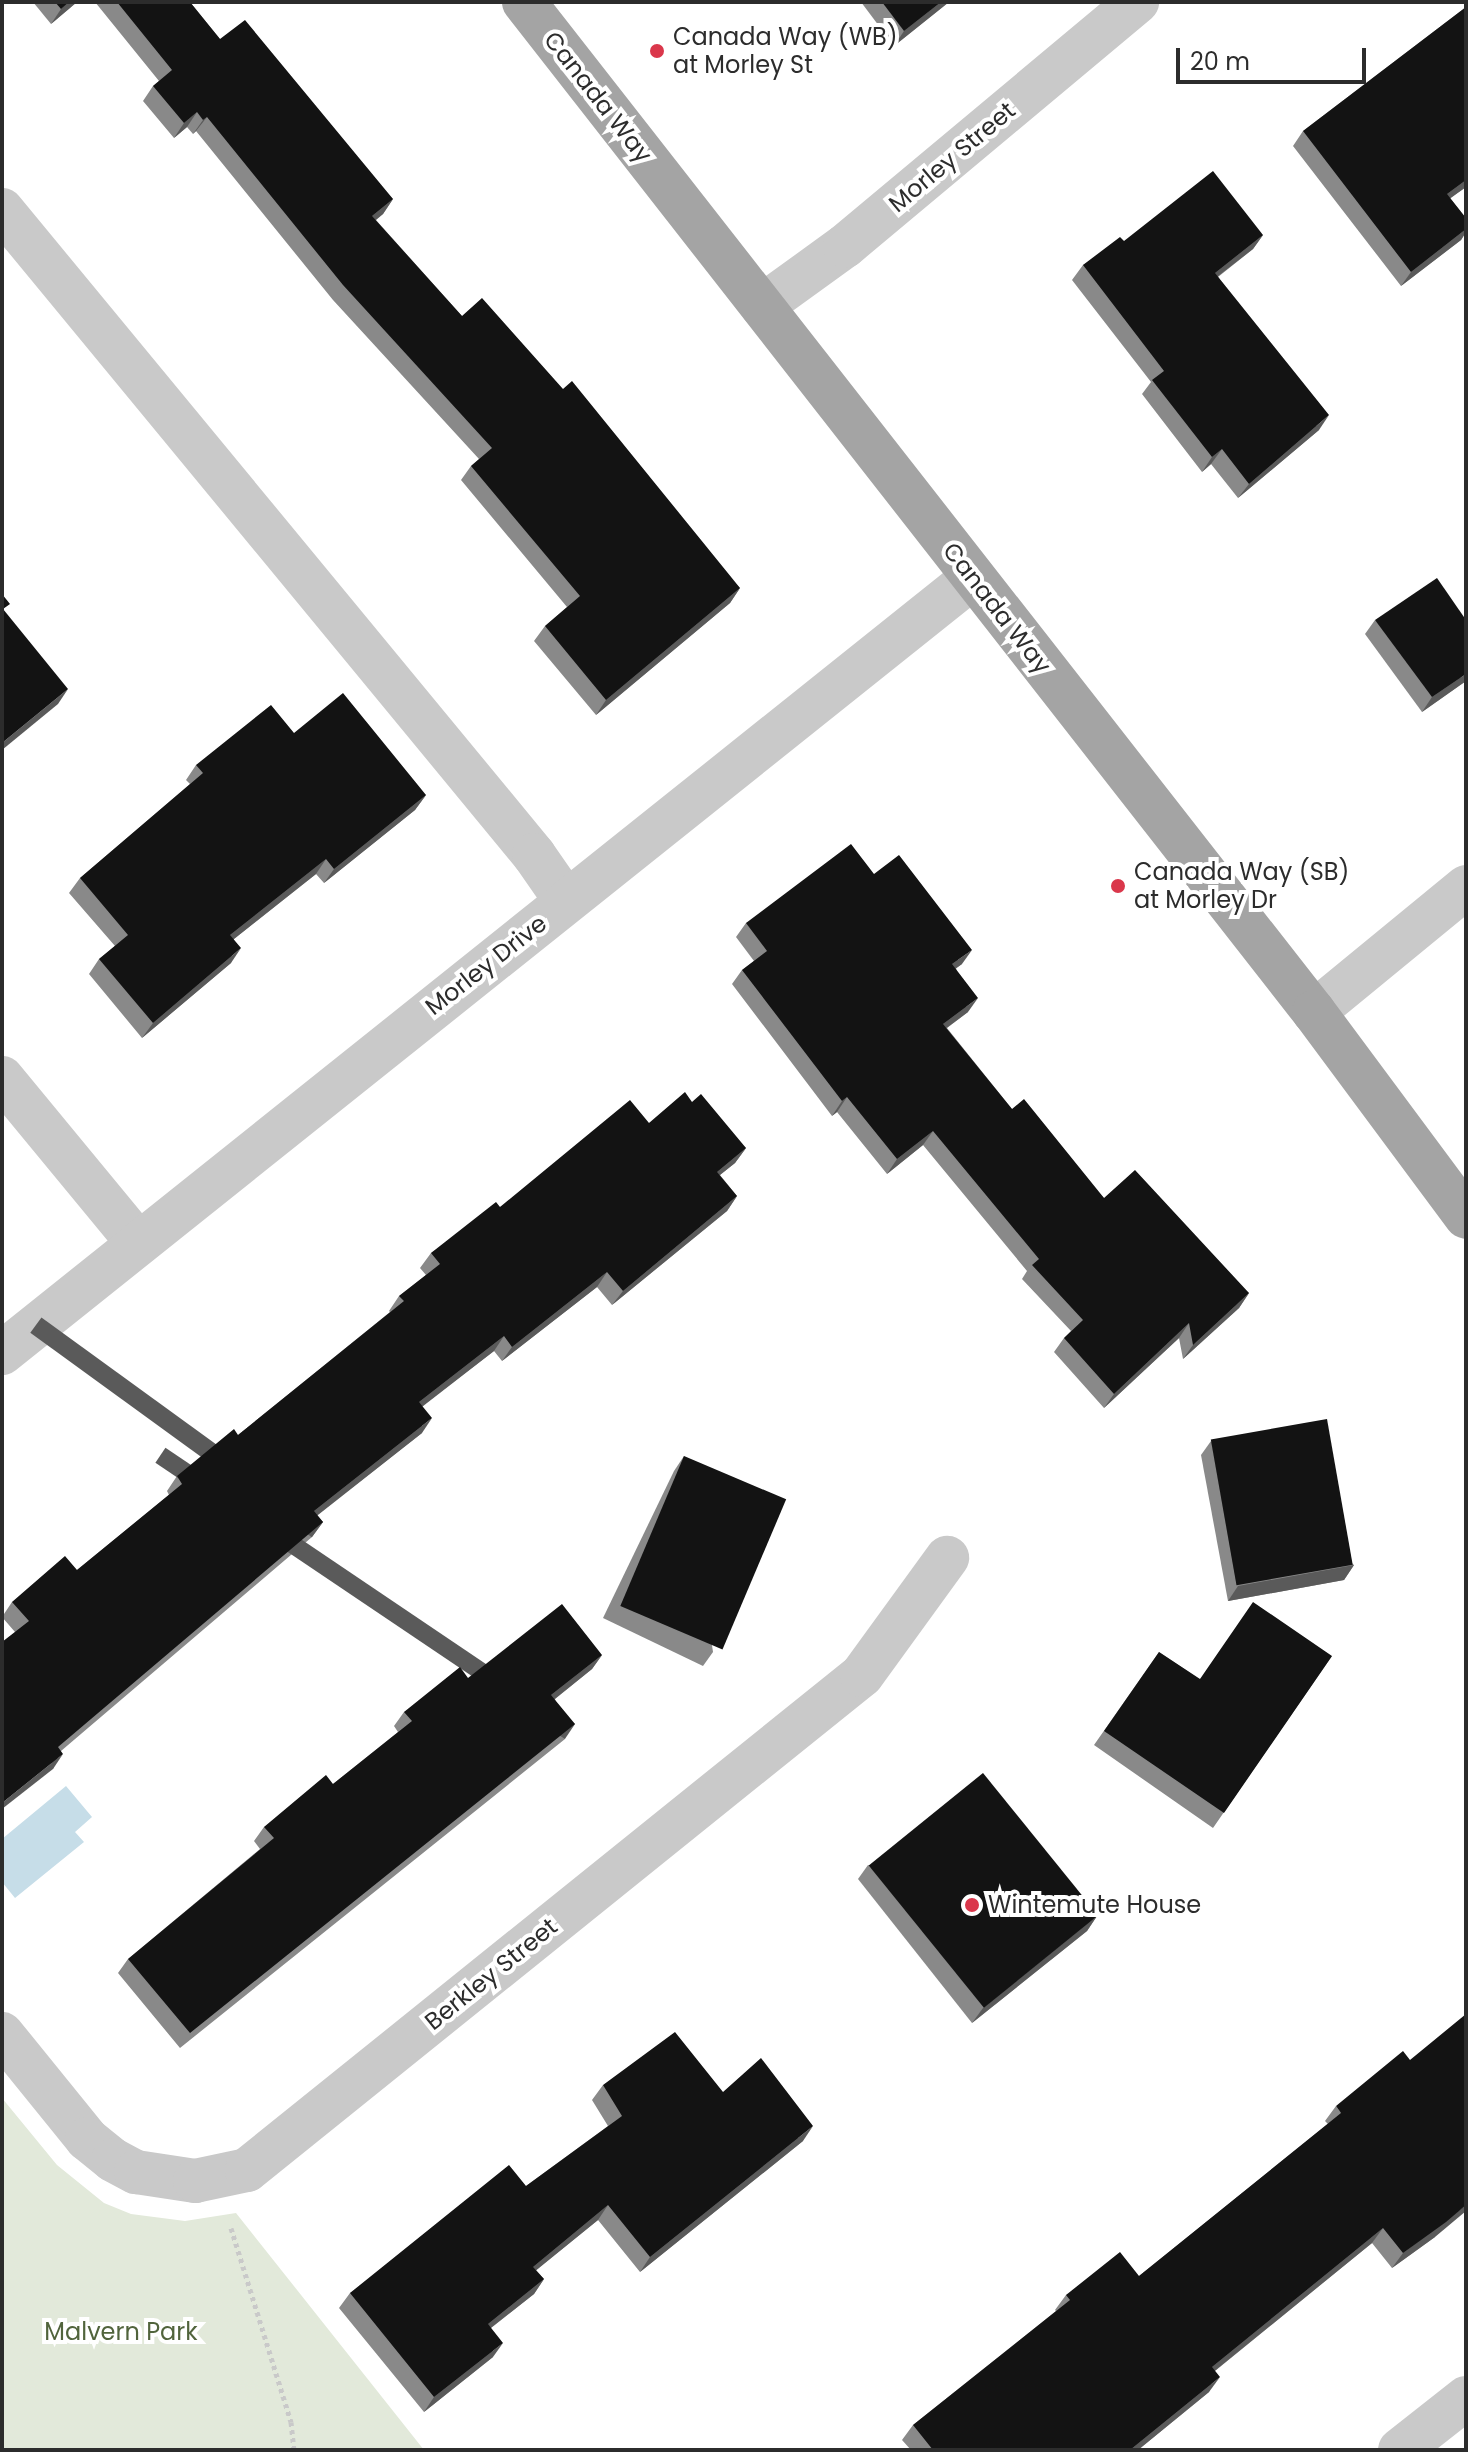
<!DOCTYPE html>
<html>
<head>
<meta charset="utf-8">
<style>
  body { margin:0 }
  #map { position:relative; width:1468px; height:2452px; overflow:hidden; background:#fff; font-family:Poppins,sans-serif }
  div>[style] { position:absolute }
  .green>* { inset:0; background:#e2e9da }
  .water>* { inset:0; background:#c6dde8 }
  .path>* { height:5px; margin-top:-2.5px; transform-origin:0; background:repeating-linear-gradient(90deg,#c9c9c9 0 4px,transparent 0 8px) }
  .minor>* { height:44px; margin:-22px; padding:0 22px; transform-origin:22px; border-radius:22px; background:#c9c9c9 }
  .major>* { height:44px; margin:-22px; padding:0 22px; transform-origin:22px; border-radius:22px; background:#a4a4a4 }
  .wall>* { inset:0; background:#898989 }
  .shaded-wall>* { inset:0; background:#5a5a5a; transform-origin:0 0 }
  .building>* { inset:0; background:#131313; transform-origin:0 0 }
  .dots>* { width:22px; height:22px; translate:-50% -50%; box-sizing:border-box; border:4px solid #fff; border-radius:50% }
  span { translate:-50% -50%; white-space:nowrap; text-align:center; line-height:1.15; -webkit-text-stroke:8px #fff; paint-order:stroke }
  .poi-label { font-size:24px; color:#2c2c2c }
  .left { translate:0 -50%; text-align:left }
  .street-label { font-size:24px; color:#2c2c2c }
  .park-label { font-size:24px; color:#51643c }
  .frame { position:absolute; inset:0; border:4px solid #2c2c2c; pointer-events:none }
  .scale { position:absolute; left:1176px; top:48px; width:190px; height:36px; box-sizing:border-box; border:4px solid #2c2c2c; border-top:0; padding-left:10px; font-size:24px; line-height:28px; white-space:nowrap; color:#2c2c2c; -webkit-text-stroke:6px #fff; paint-order:stroke }
</style>
</head>
<body>
<div id="map">
  <div class="green">
    <div style="clip-path:polygon(2px 2098px,57px 2165px,104px 2203px,131px 2214px,185px 2221px,236px 2213px,424px 2450px,2px 2450px)"></div>
  </div>
  <div class="water">
    <div style="clip-path:polygon(66px 1786px,92px 1817px,75px 1832px,84px 1842px,15px 1898px,2px 1882px,2px 1839px)"></div>
  </div>
  <div class="path">
    <div style="left:231px;top:2228px;width:203px;rotate:72.8deg"></div>
    <div style="left:291px;top:2422px;width:28px;rotate:84deg"></div>
  </div>
  <div class="minor">
    <div style="left:2px;top:210px;width:836px;rotate:50.48deg"></div>
    <div style="left:534px;top:855px;width:56px;rotate:55.2deg"></div>
    <div style="left:762px;top:306px;width:102px;rotate:-35.9deg"></div>
    <div style="left:845px;top:246px;width:381px;rotate:-39.9deg"></div>
    <div style="left:1314px;top:1012px;width:197px;rotate:-39.4deg"></div>
    <div style="left:2px;top:1078px;width:212px;rotate:50.5deg"></div>
    <div style="left:2px;top:1353px;width:1242px;rotate:-38.62deg"></div>
    <div style="left:2px;top:2034px;width:135px;rotate:51deg"></div>
    <div style="left:87px;top:2139px;width:33px;rotate:39deg"></div>
    <div style="left:113px;top:2160px;width:26px;rotate:28deg"></div>
    <div style="left:136px;top:2172px;width:60px;rotate:8.7deg"></div>
    <div style="left:195px;top:2181px;width:53px;rotate:-11.9deg"></div>
    <div style="left:247px;top:2170px;width:789px;rotate:-38.83deg"></div>
    <div style="left:862px;top:1675px;width:145px;rotate:-54deg"></div>
    <div style="left:1400px;top:2450px;width:84px;rotate:-38.2deg"></div>
  </div>
  <div class="major">
    <div style="left:524px;top:2px;width:1282px;rotate:51.97deg"></div>
    <div style="left:1314px;top:1012px;width:255px;rotate:53.4deg"></div>
  </div>
  <div class="wall">
    <div style="clip-path:polygon(33px 2px,77px 2px,51px 24px)"></div>
    <div style="clip-path:polygon(95px 2px,190px 2px,220px 39px,393px 199px,383px 214px,376px 220px,462px 316px,740px 588px,730px 603px,596px 715px,534px 641px,545px 626px,567px 607px,461px 480px,471px 466px,479px 459px,333px 300px,196px 131px,193px 134px,187px 127px,174px 138px,143px 101px,153px 86px,159px 81px)"></div>
    <div style="clip-path:polygon(861px 2px,949px 2px,894px 46px)"></div>
    <div style="clip-path:polygon(1466px 7px,1466px 187px,1450px 198px,1466px 219px,1466px 232px,1461px 240px,1401px 286px,1293px 146px,1303px 131px)"></div>
    <div style="clip-path:polygon(1263px 235px,1253px 249px,1218px 277px,1319px 430px,1238px 498px,1211px 464px,1202px 472px,1142px 394px,1151px 382px,1072px 280px,1083px 265px,1124px 241px)"></div>
    <div style="clip-path:polygon(1375px 620px,1466px 681px,1422px 712px,1365px 634px)"></div>
    <div style="clip-path:polygon(294px 733px,426px 795px,415px 810px,324px 883px,316px 874px,234px 939px,231px 963px,142px 1038px,89px 974px,99px 959px,115px 946px,69px 893px,80px 878px,190px 784px,186px 780px,196px 765px)"></div>
    <div style="clip-path:polygon(874px 874px,962px 964px,956px 968px,968px 1012px,947px 1028px,1012px 1109px,1104px 1198px,1249px 1293px,1239px 1308px,1183px 1359px,1179px 1338px,1104px 1408px,1054px 1352px,1064px 1338px,1071px 1331px,1022px 1279px,1027px 1271px,923px 1145px,887px 1174px,837px 1112px,832px 1116px,732px 984px,742px 970px,754px 961px,736px 937px,746px 923px)"></div>
    <div style="clip-path:polygon(692px 1102px,746px 1148px,735px 1163px,720px 1175px,737px 1196px,727px 1211px,612px 1305px,597px 1287px,502px 1361px,494px 1351px,422px 1406px,422px 1433px,317px 1515px,323px 1522px,312px 1537px,61px 1751px,53px 1769px,15px 1632px,2px 1617px,12px 1602px,77px 1570px,169px 1495px,167px 1491px,177px 1476px,238px 1435px,390px 1312px,389px 1311px,399px 1296px,426px 1275px,420px 1268px,431px 1253px,500px 1207px,649px 1123px)"></div>
    <div style="clip-path:polygon(1211px 1441px,1354px 1565px,1344px 1580px,1228px 1601px,1201px 1455px)"></div>
    <div style="clip-path:polygon(684px 1456px,713px 1652px,703px 1666px,603px 1618px,674px 1471px)"></div>
    <div style="clip-path:polygon(1159px 1652px,1199px 1679px,1332px 1656px,1213px 1828px,1094px 1745px)"></div>
    <div style="clip-path:polygon(602px 1655px,592px 1669px,555px 1699px,565px 1739px,180px 2048px,118px 1973px,128px 1959px,260px 1849px,254px 1841px,264px 1827px,333px 1784px,398px 1732px,394px 1726px,404px 1712px,468px 1678px)"></div>
    <div style="clip-path:polygon(868px 1865px,1097px 1916px,1087px 1931px,972px 2023px,858px 1879px)"></div>
    <div style="clip-path:polygon(603px 2085px,723px 2092px,803px 2141px,640px 2272px,598px 2220px,536px 2270px,544px 2279px,534px 2294px,491px 2328px,493px 2357px,424px 2412px,339px 2308px,350px 2293px,526px 2186px,608px 2126px,592px 2100px)"></div>
    <div style="clip-path:polygon(1336px 2106px,1435px 2237px,1392px 2268px,1372px 2243px,1215px 2371px,1209px 2392px,1138px 2450px,911px 2450px,902px 2440px,913px 2425px,1056px 2311px,1055px 2310px,1066px 2295px,1139px 2276px,1328px 2124px,1325px 2121px)"></div>
  </div>
  <div class="shaded-wall">
    <div style="clip-path:polygon(69px 2px,77px 2px,51px 24px,61px 9px)"></div>
    <div style="clip-path:polygon(941px 2px,949px 2px,894px 46px,904px 31px)"></div>
    <div style="clip-path:polygon(197px 112px,187px 127px,174px 138px,184px 123px)"></div>
    <div style="clip-path:polygon(207px 117px,196px 131px,193px 134px,203px 120px)"></div>
    <div style="clip-path:polygon(1466px 180px,1466px 187px,1437px 208px,1447px 194px)"></div>
    <div style="clip-path:polygon(393px 199px,383px 214px,362px 231px,372px 216px)"></div>
    <div style="clip-path:polygon(1466px 229px,1466px 232px,1461px 240px,1401px 286px,1411px 272px)"></div>
    <div style="clip-path:polygon(1263px 235px,1253px 249px,1204px 287px,1215px 273px)"></div>
    <div style="clip-path:polygon(1329px 415px,1319px 430px,1238px 498px,1249px 484px)"></div>
    <div style="clip-path:polygon(1222px 449px,1211px 464px,1202px 472px,1212px 457px)"></div>
    <div style="clip-path:polygon(740px 588px,730px 603px,596px 715px,606px 700px)"></div>
    <div style="clip-path:polygon(1466px 674px,1466px 681px,1422px 712px,1432px 697px)"></div>
    <div style="clip-path:polygon(68px 689px,58px 704px,2px 750px,2px 743px)"></div>
    <div style="clip-path:polygon(426px 795px,415px 810px,324px 883px,334px 869px)"></div>
    <div style="clip-path:polygon(326px 859px,316px 874px,220px 950px,230px 935px)"></div>
    <div style="clip-path:polygon(241px 948px,231px 963px,142px 1038px,153px 1023px)"></div>
    <div style="clip-path:polygon(972px 950px,962px 964px,943px 978px,952px 964px)"></div>
    <div style="clip-path:polygon(978px 998px,968px 1012px,933px 1038px,943px 1024px)"></div>
    <div style="clip-path:polygon(847px 1097px,837px 1112px,832px 1116px,842px 1101px)"></div>
    <div style="clip-path:polygon(933px 1131px,923px 1145px,887px 1174px,897px 1159px)"></div>
    <div style="clip-path:polygon(746px 1148px,735px 1163px,706px 1186px,717px 1172px)"></div>
    <div style="clip-path:polygon(737px 1196px,727px 1211px,612px 1305px,623px 1291px)"></div>
    <div style="clip-path:polygon(607px 1272px,597px 1287px,502px 1361px,512px 1347px)"></div>
    <div style="clip-path:polygon(1249px 1293px,1239px 1308px,1183px 1359px,1193px 1345px)"></div>
    <div style="clip-path:polygon(1189px 1323px,1179px 1338px,1104px 1408px,1114px 1394px)"></div>
    <div style="clip-path:polygon(504px 1336px,494px 1351px,409px 1417px,419px 1402px)"></div>
    <div style="clip-path:polygon(432px 1418px,422px 1433px,304px 1526px,314px 1511px)"></div>
    <div style="left:323px;top:1522px;width:19px;height:348px;rotate:126deg"></div>
    <div style="clip-path:polygon(1354px 1565px,1344px 1580px,1228px 1601px,1238px 1586px)"></div>
    <div style="clip-path:polygon(602px 1655px,592px 1669px,541px 1710px,551px 1695px)"></div>
    <div style="left:575px;top:1724px;width:18px;height:494px;rotate:124deg"></div>
    <div style="clip-path:polygon(63px 1754px,53px 1769px,2px 1809px,2px 1803px)"></div>
    <div style="clip-path:polygon(1097px 1916px,1087px 1931px,972px 2023px,983px 2008px)"></div>
    <div style="clip-path:polygon(813px 2126px,803px 2141px,640px 2272px,650px 2257px)"></div>
    <div style="clip-path:polygon(608px 2205px,598px 2220px,523px 2281px,533px 2267px)"></div>
    <div style="clip-path:polygon(1466px 2205px,1466px 2211px,1435px 2237px,1392px 2268px,1403px 2253px)"></div>
    <div style="clip-path:polygon(1383px 2228px,1372px 2243px,1201px 2382px,1212px 2367px)"></div>
    <div style="clip-path:polygon(544px 2279px,534px 2294px,478px 2338px,488px 2324px)"></div>
    <div style="clip-path:polygon(503px 2343px,493px 2357px,424px 2412px,434px 2397px)"></div>
    <div style="clip-path:polygon(1220px 2377px,1209px 2392px,1138px 2450px,1130px 2450px)"></div>
  </div>
  <div class="building">
    <div style="clip-path:polygon(55px 2px,69px 2px,61px 9px)"></div>
    <div style="clip-path:polygon(117px 2px,190px 2px,220px 39px,245px 20px,393px 199px,372px 216px,462px 316px,482px 298px,563px 389px,572px 381px,740px 588px,606px 700px,545px 626px,580px 596px,471px 466px,492px 448px,343px 285px,207px 117px,203px 120px,197px 112px,184px 123px,153px 86px,172px 70px)"></div>
    <div style="clip-path:polygon(882px 2px,941px 2px,904px 31px)"></div>
    <div style="clip-path:polygon(1466px 7px,1466px 180px,1447px 194px,1466px 218px,1466px 229px,1411px 272px,1303px 131px)"></div>
    <div style="clip-path:polygon(1213px 171px,1263px 235px,1215px 273px,1329px 415px,1249px 484px,1222px 449px,1212px 457px,1152px 380px,1164px 371px,1083px 265px,1120px 237px,1124px 241px)"></div>
    <div style="clip-path:polygon(1437px 578px,1466px 620px,1466px 674px,1432px 697px,1375px 620px)"></div>
    <div style="clip-path:polygon(2px 594px,10px 604px,3px 609px,68px 689px,2px 743px)"></div>
    <div style="clip-path:polygon(343px 693px,426px 795px,334px 869px,326px 859px,230px 935px,241px 948px,153px 1023px,99px 959px,128px 935px,80px 878px,203px 773px,196px 765px,271px 705px,294px 733px)"></div>
    <div style="clip-path:polygon(851px 844px,874px 874px,899px 855px,972px 950px,952px 964px,978px 998px,943px 1024px,1012px 1109px,1024px 1099px,1104px 1198px,1135px 1170px,1249px 1293px,1193px 1345px,1189px 1323px,1114px 1394px,1064px 1338px,1083px 1320px,1032px 1265px,1039px 1259px,933px 1131px,897px 1159px,847px 1097px,842px 1101px,742px 970px,767px 951px,746px 923px)"></div>
    <div style="clip-path:polygon(685px 1092px,692px 1102px,701px 1094px,746px 1148px,717px 1172px,737px 1196px,623px 1291px,607px 1272px,512px 1347px,504px 1336px,419px 1402px,432px 1418px,314px 1511px,323px 1522px,58px 1747px,63px 1754px,2px 1803px,2px 1642px,29px 1621px,12px 1602px,65px 1556px,77px 1570px,182px 1484px,177px 1476px,234px 1429px,238px 1435px,404px 1301px,399px 1296px,440px 1264px,431px 1253px,496px 1202px,500px 1207px,630px 1100px,649px 1123px)"></div>
    <div style="left:1327px;top:1419px;width:148px;height:118px;rotate:80deg"></div>
    <div style="left:684px;top:1456px;width:111px;height:163px;rotate:23deg"></div>
    <div style="clip-path:polygon(1253px 1602px,1332px 1656px,1224px 1813px,1104px 1731px,1159px 1652px,1200px 1679px)"></div>
    <div style="clip-path:polygon(562px 1604px,602px 1655px,551px 1695px,575px 1724px,190px 2033px,128px 1959px,274px 1838px,264px 1827px,326px 1775px,333px 1784px,412px 1721px,404px 1712px,460px 1667px,468px 1678px)"></div>
    <div style="left:983px;top:1773px;width:183px;height:147px;rotate:51deg"></div>
    <div style="clip-path:polygon(1466px 2014px,1466px 2205px,1446px 2222px,1403px 2253px,1383px 2228px,1212px 2367px,1220px 2377px,1130px 2450px,933px 2450px,913px 2425px,1070px 2300px,1066px 2295px,1120px 2252px,1139px 2276px,1341px 2113px,1336px 2106px,1403px 2051px,1410px 2060px)"></div>
    <div style="clip-path:polygon(675px 2032px,723px 2092px,761px 2058px,813px 2126px,650px 2257px,608px 2205px,533px 2267px,544px 2279px,488px 2324px,503px 2343px,434px 2397px,350px 2293px,509px 2165px,526px 2186px,622px 2116px,603px 2085px)"></div>
  </div>
  <div class="dots">
    <div style="left:657px;top:51px;background:#da374b"></div>
    <div style="left:1118px;top:886px;background:#da374b"></div>
    <div style="left:972px;top:1905px;background:#da374b"></div>
  </div>
  <div class="poi-label">
    <span class="left" style="left:673px;top:51px">Canada Way (WB)<br>at Morley St</span>
    <span class="left" style="left:1134px;top:886px">Canada Way (SB)<br>at Morley Dr</span>
    <span class="left" style="left:988px;top:1905px">Wintemute House</span>
  </div>
  <div class="street-label">
    <span style="left:598px;top:97px;rotate:52deg">Canada Way</span>
    <span style="left:952px;top:157px;rotate:-40deg">Morley Street</span>
    <span style="left:997px;top:608px;rotate:52deg">Canada Way</span>
    <span style="left:486px;top:965px;rotate:-38deg">Morley Drive</span>
    <span style="left:491px;top:1974px;rotate:-39deg">Berkley Street</span>
  </div>
  <div class="park-label">
    <span style="left:121px;top:2332px">Malvern Park</span>
  </div>
  <div class="frame"></div>
  <div class="scale">20 m</div>
</div>
</body>
</html>
